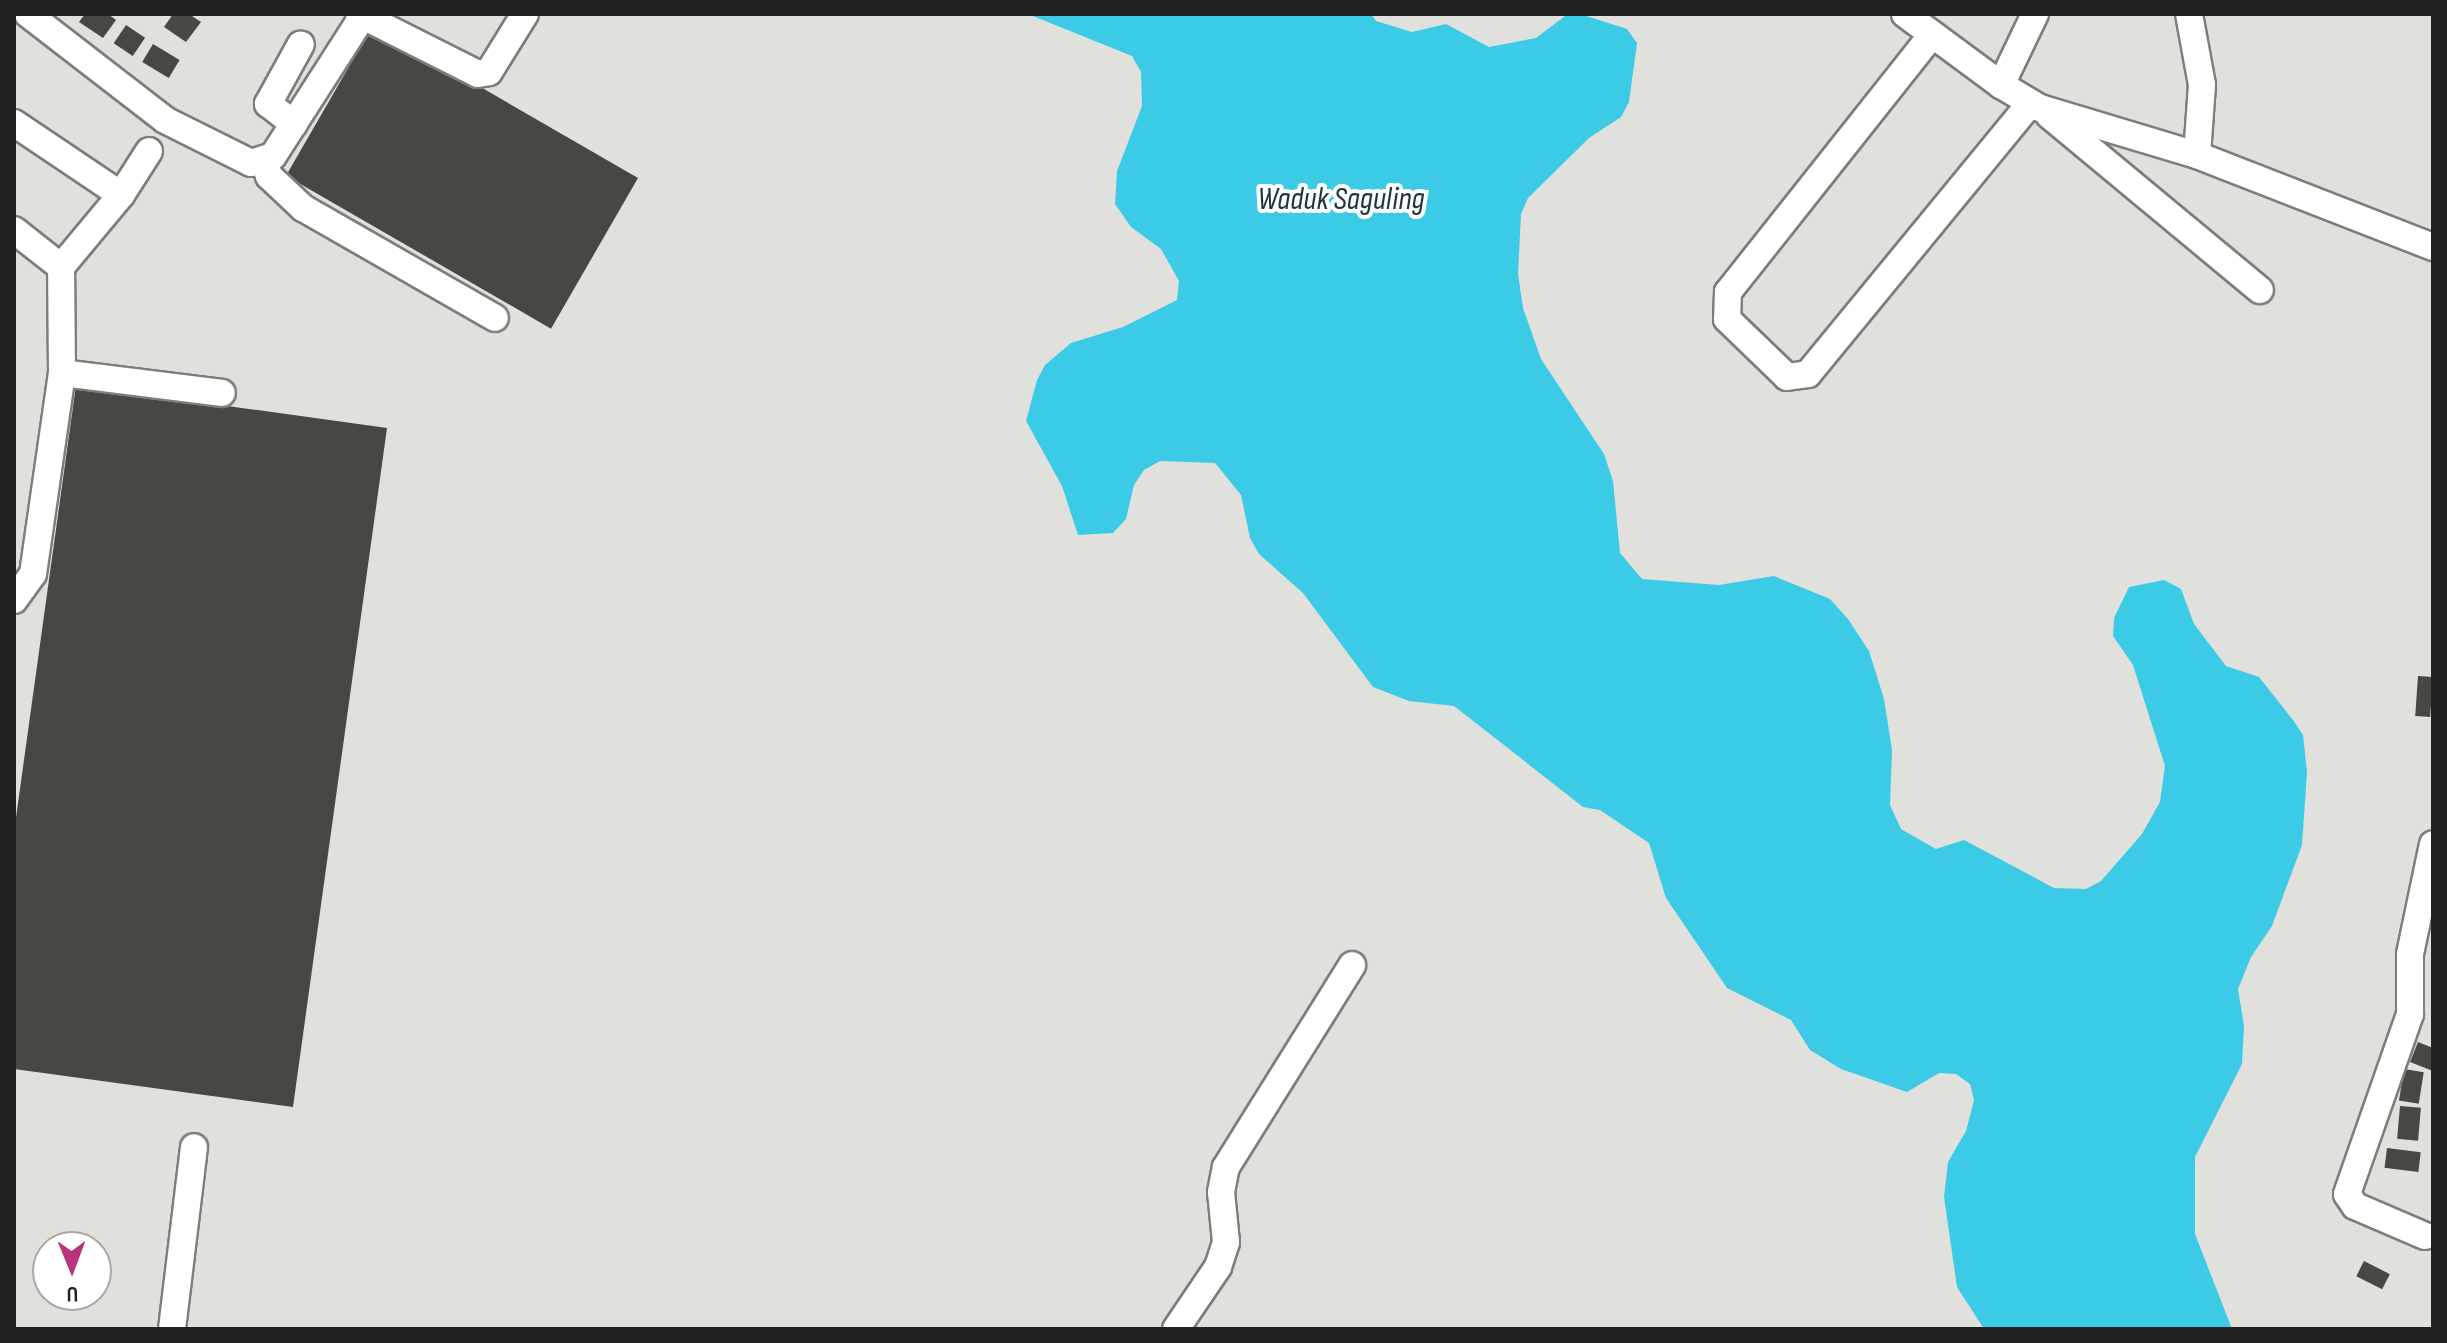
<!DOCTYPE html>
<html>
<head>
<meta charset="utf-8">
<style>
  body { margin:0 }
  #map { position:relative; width:2447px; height:1343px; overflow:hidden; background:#e0e0dc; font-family:"Sofia Sans Condensed",sans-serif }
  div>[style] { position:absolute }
  .water>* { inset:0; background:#3ccbe7 }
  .building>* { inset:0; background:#484744; transform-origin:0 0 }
  .roads { filter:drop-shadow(2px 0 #7d7d79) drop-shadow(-2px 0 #7d7d79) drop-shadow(0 2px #7d7d79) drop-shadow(0 -2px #7d7d79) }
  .minor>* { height:26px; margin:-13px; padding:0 13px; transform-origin:13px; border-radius:13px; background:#fff }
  span { translate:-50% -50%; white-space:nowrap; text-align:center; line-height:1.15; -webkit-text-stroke:8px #fff; paint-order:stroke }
  .water-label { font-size:32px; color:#1e363b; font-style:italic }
  .frame { position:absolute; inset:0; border:16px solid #222220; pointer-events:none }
  .north { position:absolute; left:32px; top:1231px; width:80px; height:80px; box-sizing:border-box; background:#fff; border:2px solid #a7a7a6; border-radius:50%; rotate:179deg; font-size:22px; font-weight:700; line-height:32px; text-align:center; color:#222220 }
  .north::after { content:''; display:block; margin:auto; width:28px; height:36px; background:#b8347b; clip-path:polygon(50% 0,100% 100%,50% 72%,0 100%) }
</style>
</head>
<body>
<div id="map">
  <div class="water">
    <div style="clip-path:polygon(1028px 14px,1371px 14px,1376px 21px,1412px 32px,1446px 24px,1489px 47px,1536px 38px,1565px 16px,1580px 14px,1627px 29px,1637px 43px,1629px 102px,1621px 117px,1589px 138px,1528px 198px,1521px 214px,1518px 274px,1523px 308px,1541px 359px,1604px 454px,1613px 481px,1620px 553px,1642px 579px,1719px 585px,1774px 576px,1830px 599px,1848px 619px,1869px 651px,1884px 699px,1892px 750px,1890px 805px,1901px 829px,1936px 849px,1964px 840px,2054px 888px,2086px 889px,2101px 881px,2142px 834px,2160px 802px,2165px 766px,2133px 665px,2113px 636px,2114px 618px,2129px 587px,2164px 580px,2181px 589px,2194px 624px,2226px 666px,2259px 677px,2293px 720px,2303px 735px,2307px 772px,2302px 845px,2272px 926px,2251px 957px,2238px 989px,2244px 1026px,2242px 1064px,2195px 1157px,2195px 1234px,2232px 1329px,1984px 1329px,1957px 1287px,1944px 1197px,1948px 1162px,1966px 1131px,1974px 1100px,1970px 1084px,1956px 1074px,1939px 1073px,1907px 1092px,1841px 1069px,1810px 1050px,1791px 1020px,1727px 988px,1666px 898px,1649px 843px,1600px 810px,1583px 807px,1454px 706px,1409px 701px,1373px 687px,1303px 593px,1259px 554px,1250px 538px,1241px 495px,1215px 463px,1160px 461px,1144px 470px,1134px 485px,1126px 519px,1113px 533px,1078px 535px,1062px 486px,1026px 421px,1037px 380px,1045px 365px,1071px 343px,1123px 327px,1177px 300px,1179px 281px,1161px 249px,1131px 227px,1115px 204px,1117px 171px,1142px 106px,1141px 72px,1132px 56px)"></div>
  </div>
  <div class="building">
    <div style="clip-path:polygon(85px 14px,108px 14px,116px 20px,103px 38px,79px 22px)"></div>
    <div style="clip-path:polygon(173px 14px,189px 14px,201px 22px,186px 42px,164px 27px)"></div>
    <div style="left:126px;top:25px;width:23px;height:22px;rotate:34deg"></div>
    <div style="left:373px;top:25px;width:306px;height:174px;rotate:30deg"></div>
    <div style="left:153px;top:44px;width:31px;height:21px;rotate:31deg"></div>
    <div style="clip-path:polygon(76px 385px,387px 428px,293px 1107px,14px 1069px,14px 832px)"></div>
    <div style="left:2418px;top:676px;width:15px;height:40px;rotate:4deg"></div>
    <div style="clip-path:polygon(2418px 1042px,2433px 1048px,2433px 1071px,2410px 1062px)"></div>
    <div style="left:2404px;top:1069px;width:20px;height:32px;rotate:9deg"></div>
    <div style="left:2400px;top:1106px;width:21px;height:33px;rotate:5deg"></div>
    <div style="left:2387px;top:1148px;width:34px;height:20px;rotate:7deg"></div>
    <div style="left:2364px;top:1261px;width:29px;height:17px;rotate:27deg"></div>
  </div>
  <div class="roads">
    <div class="minor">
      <div style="left:28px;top:14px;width:173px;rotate:37.7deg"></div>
      <div style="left:165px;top:120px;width:96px;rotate:26.6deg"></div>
      <div style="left:251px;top:163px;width:23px;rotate:-18deg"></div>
      <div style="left:273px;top:156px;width:169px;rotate:-57.3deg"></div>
      <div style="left:359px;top:14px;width:133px;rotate:26.8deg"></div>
      <div style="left:478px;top:74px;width:11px;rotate:-10deg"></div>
      <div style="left:489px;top:72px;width:68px;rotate:-58.2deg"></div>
      <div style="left:1905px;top:14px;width:119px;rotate:36.5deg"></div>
      <div style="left:2035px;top:14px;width:79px;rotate:115.6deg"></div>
      <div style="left:2001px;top:85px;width:45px;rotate:30.5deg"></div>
      <div style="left:2040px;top:108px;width:164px;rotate:16.7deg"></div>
      <div style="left:2189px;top:14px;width:72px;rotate:79.6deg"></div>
      <div style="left:2202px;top:85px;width:70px;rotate:94.1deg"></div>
      <div style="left:2197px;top:155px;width:253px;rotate:21.3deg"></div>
      <div style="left:1931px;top:36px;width:327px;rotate:128.4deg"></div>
      <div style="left:1728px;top:292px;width:27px;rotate:92deg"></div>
      <div style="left:1727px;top:319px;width:83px;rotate:44deg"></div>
      <div style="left:1787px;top:377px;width:21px;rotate:-8deg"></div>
      <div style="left:1808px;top:374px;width:350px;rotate:-50.6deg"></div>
      <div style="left:2049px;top:115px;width:274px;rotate:39.7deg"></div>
      <div style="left:14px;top:123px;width:129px;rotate:33.9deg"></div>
      <div style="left:294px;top:124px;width:33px;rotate:-142deg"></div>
      <div style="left:268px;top:104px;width:68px;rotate:-61.2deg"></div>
      <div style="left:264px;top:162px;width:15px;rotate:70deg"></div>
      <div style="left:269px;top:176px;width:47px;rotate:43.3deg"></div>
      <div style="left:303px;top:208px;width:221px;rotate:29.8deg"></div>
      <div style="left:14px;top:230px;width:60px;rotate:38.2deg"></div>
      <div style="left:62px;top:373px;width:161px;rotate:7.1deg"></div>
      <div style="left:14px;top:600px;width:32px;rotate:-54deg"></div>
      <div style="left:33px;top:574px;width:203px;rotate:-81.8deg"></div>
      <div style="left:62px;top:373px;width:106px;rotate:-90.5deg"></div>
      <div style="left:61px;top:267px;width:94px;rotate:-50.2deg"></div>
      <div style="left:121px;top:195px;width:52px;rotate:-57.5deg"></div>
      <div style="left:2425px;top:1236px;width:76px;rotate:-156.8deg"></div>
      <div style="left:2355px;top:1206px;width:14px;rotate:-124deg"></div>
      <div style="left:2347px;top:1194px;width:191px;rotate:-70.7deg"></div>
      <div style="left:2410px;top:1014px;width:60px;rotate:-90deg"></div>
      <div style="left:2410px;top:954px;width:112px;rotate:-78.2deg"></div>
      <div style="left:172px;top:1329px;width:183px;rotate:-83.1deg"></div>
      <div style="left:1176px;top:1329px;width:75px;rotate:-55.9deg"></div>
      <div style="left:1218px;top:1267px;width:26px;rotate:-72deg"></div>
      <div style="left:1226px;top:1242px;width:50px;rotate:-95.7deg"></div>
      <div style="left:1221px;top:1192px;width:25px;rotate:-79deg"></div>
      <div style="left:1226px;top:1167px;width:238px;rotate:-58deg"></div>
    </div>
  </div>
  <div class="water-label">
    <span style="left:1341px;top:200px">Waduk Saguling</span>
  </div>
  <div class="frame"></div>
  <div class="north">U</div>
</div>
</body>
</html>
